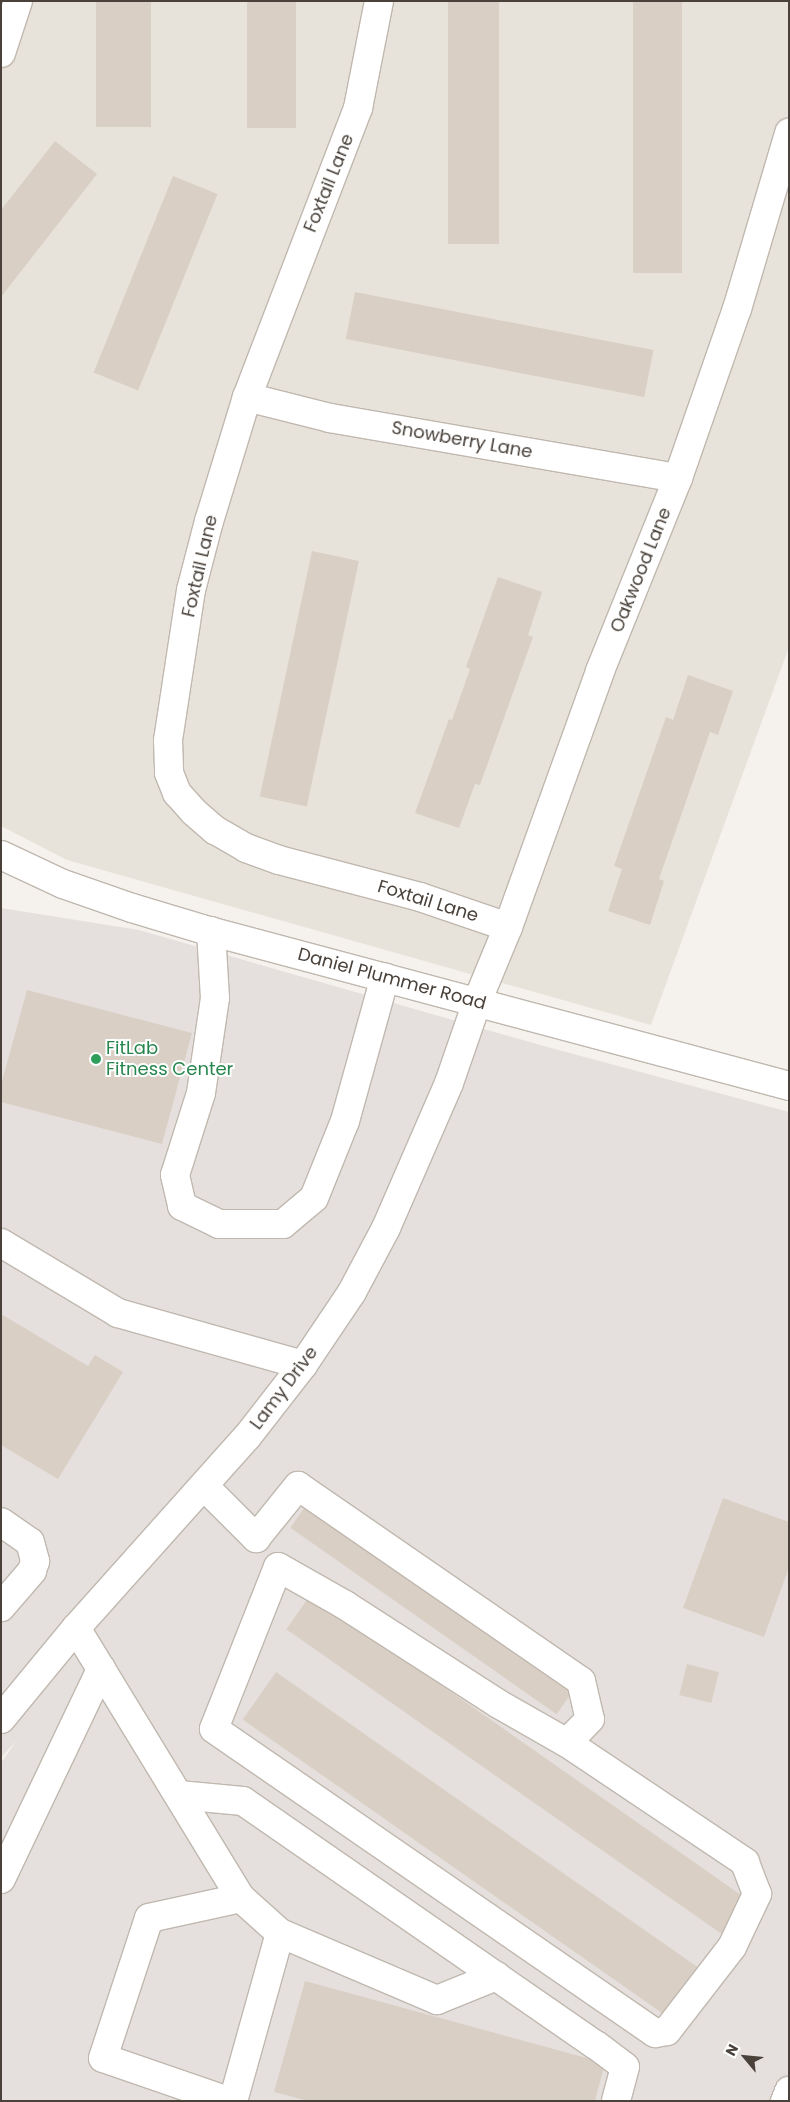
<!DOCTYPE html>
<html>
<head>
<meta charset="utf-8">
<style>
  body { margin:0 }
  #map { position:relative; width:790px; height:2102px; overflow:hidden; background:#f5f1ec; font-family:Poppins,sans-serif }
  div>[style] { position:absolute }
  .residential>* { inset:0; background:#e8e3da }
  .industrial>* { inset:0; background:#e5e0dd }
  .building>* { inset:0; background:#d9cfc5; transform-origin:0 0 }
  .roads { filter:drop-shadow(1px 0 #c0b8af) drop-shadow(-1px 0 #c0b8af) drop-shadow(0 1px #c0b8af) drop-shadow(0 -1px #c0b8af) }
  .minor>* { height:28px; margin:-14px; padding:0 14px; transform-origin:14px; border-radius:14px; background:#fff }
  .dots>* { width:14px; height:14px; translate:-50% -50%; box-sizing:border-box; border:2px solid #fff; border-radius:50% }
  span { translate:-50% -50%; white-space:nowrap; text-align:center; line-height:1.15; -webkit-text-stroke:4px #fff; paint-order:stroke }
  .street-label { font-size:18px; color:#49413a }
  .leisure-label { font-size:18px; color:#27864d }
  .left { translate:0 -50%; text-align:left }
  .frame { position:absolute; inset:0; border:2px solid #49413a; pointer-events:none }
  .north { position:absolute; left:720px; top:2032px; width:50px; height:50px; -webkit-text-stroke:4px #fff; paint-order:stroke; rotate:298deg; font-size:14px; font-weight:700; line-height:20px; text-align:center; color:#49413a }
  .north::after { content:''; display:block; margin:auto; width:18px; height:22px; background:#49413a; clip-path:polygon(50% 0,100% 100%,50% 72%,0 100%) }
</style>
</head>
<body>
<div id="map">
  <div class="residential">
    <div style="clip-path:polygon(1px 1px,789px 1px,789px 647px,651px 1025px,67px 860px,1px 826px)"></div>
  </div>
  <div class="industrial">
    <div style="clip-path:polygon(1px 908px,139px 930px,540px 1045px,789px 1112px,789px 2101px,1px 2101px,1px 1763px,16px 1741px,1px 1758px)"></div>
  </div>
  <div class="building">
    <div style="left:96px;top:1px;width:55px;height:126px"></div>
    <div style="left:247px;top:1px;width:49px;height:127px"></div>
    <div style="left:448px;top:1px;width:51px;height:243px"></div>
    <div style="left:633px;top:1px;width:49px;height:272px"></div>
    <div style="clip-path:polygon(55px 141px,97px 174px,1px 297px,1px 210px)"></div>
    <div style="left:173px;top:176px;width:48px;height:212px;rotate:22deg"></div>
    <div style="left:355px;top:292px;width:304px;height:48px;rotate:11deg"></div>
    <div style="left:312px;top:551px;width:48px;height:251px;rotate:12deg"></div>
    <div style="clip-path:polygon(498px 577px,542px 592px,528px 635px,533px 637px,480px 785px,475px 784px,459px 828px,415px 813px,449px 719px,452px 720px,470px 669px,466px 667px)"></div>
    <div style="clip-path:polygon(688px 675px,733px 691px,718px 735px,710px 732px,659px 879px,664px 881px,650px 925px,608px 911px,622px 869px,614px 866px,666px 717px,673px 720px)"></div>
    <div style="clip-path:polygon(27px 990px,192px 1033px,162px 1144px,1px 1102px,1px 1085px)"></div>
    <div style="clip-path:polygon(1px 1314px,88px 1366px,95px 1355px,123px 1372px,58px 1479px,1px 1445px)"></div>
    <div style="clip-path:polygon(723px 1498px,789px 1522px,789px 1567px,764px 1637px,683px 1608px)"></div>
    <div style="left:307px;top:1504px;width:325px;height:29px;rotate:35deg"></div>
    <div style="left:311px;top:1594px;width:535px;height:43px;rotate:35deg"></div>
    <div style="left:687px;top:1664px;width:33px;height:32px;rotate:14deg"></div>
    <div style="left:276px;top:1672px;width:518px;height:58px;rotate:35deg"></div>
    <div style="clip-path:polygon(305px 1981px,605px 2063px,595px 2101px,308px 2101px,274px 2092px)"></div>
  </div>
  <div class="roads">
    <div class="minor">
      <div style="left:379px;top:1px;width:109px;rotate:101.1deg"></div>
      <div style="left:358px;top:108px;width:310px;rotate:111deg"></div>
      <div style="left:247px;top:397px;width:130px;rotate:107deg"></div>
      <div style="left:209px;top:521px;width:71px;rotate:104.6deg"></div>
      <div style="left:191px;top:590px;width:152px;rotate:98.7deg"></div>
      <div style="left:168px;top:740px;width:33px;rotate:88deg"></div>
      <div style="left:169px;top:773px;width:22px;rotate:68deg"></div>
      <div style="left:177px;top:793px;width:25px;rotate:48deg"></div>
      <div style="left:194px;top:812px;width:28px;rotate:41deg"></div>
      <div style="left:215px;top:830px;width:36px;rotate:30deg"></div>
      <div style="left:246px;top:848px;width:35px;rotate:20deg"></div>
      <div style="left:279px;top:860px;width:146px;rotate:14.7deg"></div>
      <div style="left:420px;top:897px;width:93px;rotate:18.8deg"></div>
      <div style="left:1px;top:53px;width:55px;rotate:-71.9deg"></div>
      <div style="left:247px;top:397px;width:86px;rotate:14.2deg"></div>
      <div style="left:330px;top:418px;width:353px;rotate:9.8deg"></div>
      <div style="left:1px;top:855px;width:68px;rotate:25.1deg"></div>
      <div style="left:63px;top:884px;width:73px;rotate:19.2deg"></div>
      <div style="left:132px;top:908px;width:73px;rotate:16.7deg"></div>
      <div style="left:202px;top:929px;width:608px;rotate:14.97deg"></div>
      <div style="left:211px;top:931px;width:67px;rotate:86.6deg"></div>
      <div style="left:215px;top:998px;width:96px;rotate:98.4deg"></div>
      <div style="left:201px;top:1093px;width:86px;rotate:107.6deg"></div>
      <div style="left:175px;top:1175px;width:32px;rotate:77deg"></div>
      <div style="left:182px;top:1206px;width:41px;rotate:25.9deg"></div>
      <div style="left:219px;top:1224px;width:64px"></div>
      <div style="left:283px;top:1224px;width:40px;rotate:-40deg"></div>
      <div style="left:314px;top:1198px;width:83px;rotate:-68.1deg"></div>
      <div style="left:345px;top:1121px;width:149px;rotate:-74.5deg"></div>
      <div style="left:1px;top:1243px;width:136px;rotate:30.9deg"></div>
      <div style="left:118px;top:1313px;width:192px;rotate:15.7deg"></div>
      <div style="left:204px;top:1486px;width:74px;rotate:45deg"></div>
      <div style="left:256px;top:1538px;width:67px;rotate:-51.1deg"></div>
      <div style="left:298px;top:1486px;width:344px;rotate:34.6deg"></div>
      <div style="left:581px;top:1681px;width:39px;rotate:77deg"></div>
      <div style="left:590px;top:1719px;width:33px;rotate:134deg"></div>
      <div style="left:567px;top:1743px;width:81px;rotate:-150.3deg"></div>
      <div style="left:497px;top:1703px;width:181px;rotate:-147.2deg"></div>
      <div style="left:345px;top:1605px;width:77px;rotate:-150.4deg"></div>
      <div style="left:278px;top:1567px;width:174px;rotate:111.6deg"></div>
      <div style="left:214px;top:1729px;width:536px;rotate:34.58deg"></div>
      <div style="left:655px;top:2033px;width:12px;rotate:-9deg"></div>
      <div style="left:667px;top:2031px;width:106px;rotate:-52.3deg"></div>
      <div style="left:732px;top:1947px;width:59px;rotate:-64.7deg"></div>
      <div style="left:757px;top:1894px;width:34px;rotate:-111deg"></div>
      <div style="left:745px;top:1862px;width:214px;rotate:-146.2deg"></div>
      <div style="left:1px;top:1522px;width:35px;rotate:35deg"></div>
      <div style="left:30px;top:1542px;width:20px;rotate:75deg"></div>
      <div style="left:35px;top:1561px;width:10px;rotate:107deg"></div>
      <div style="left:32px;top:1571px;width:48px;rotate:130.7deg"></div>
      <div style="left:76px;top:1628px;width:316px;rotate:58.6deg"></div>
      <div style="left:241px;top:1898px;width:52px;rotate:41.9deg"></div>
      <div style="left:280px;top:1933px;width:174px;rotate:105.6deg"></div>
      <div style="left:1px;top:1719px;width:118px;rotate:-50.5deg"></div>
      <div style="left:76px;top:1628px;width:256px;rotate:-48.2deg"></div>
      <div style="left:247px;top:1437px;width:91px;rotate:-52.1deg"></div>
      <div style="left:303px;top:1365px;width:88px;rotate:-56.1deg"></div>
      <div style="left:352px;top:1292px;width:72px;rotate:-62deg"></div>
      <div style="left:386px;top:1228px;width:158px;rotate:-66.5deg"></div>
      <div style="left:449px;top:1083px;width:86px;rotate:-70.9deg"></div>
      <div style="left:477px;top:1002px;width:81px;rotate:-67.5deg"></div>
      <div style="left:508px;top:927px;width:272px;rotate:-70.2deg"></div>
      <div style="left:600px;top:671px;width:208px;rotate:-68deg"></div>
      <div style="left:678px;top:478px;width:179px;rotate:-70.8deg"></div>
      <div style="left:737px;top:309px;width:184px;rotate:-73.5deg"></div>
      <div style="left:179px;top:1795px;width:64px;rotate:5.4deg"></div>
      <div style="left:243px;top:1801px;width:429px;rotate:34.7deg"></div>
      <div style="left:596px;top:2045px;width:36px;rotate:37deg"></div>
      <div style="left:625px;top:2067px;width:35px;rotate:105deg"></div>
      <div style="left:1px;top:1879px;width:233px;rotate:-64.5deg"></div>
      <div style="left:280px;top:1933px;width:171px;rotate:23.1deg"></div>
      <div style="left:437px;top:2000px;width:64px;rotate:-22.1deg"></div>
      <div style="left:228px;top:2101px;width:132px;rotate:-161deg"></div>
      <div style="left:103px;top:2058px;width:147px;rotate:-71.8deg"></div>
      <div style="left:149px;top:1918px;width:94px;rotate:-12.3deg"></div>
      <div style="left:785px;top:2101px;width:11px;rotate:-68deg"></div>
    </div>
  </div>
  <div class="dots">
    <div style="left:96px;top:1059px;background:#2e9e5b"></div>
  </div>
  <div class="street-label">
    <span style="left:329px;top:183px;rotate:-68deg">Foxtail Lane</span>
    <span style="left:462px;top:440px;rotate:10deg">Snowberry Lane</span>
    <span style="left:200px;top:566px;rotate:-77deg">Foxtail Lane</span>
    <span style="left:641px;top:570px;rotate:-68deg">Oakwood Lane</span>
    <span style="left:428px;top:901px;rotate:17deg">Foxtail Lane</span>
    <span style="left:392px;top:979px;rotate:15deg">Daniel Plummer Road</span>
    <span style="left:284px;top:1388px;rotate:-53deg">Lamy Drive</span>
  </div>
  <div class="leisure-label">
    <span class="left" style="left:106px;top:1059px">FitLab<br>Fitness Center</span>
  </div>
  <div class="frame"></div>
  <div class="north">N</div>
</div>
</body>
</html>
